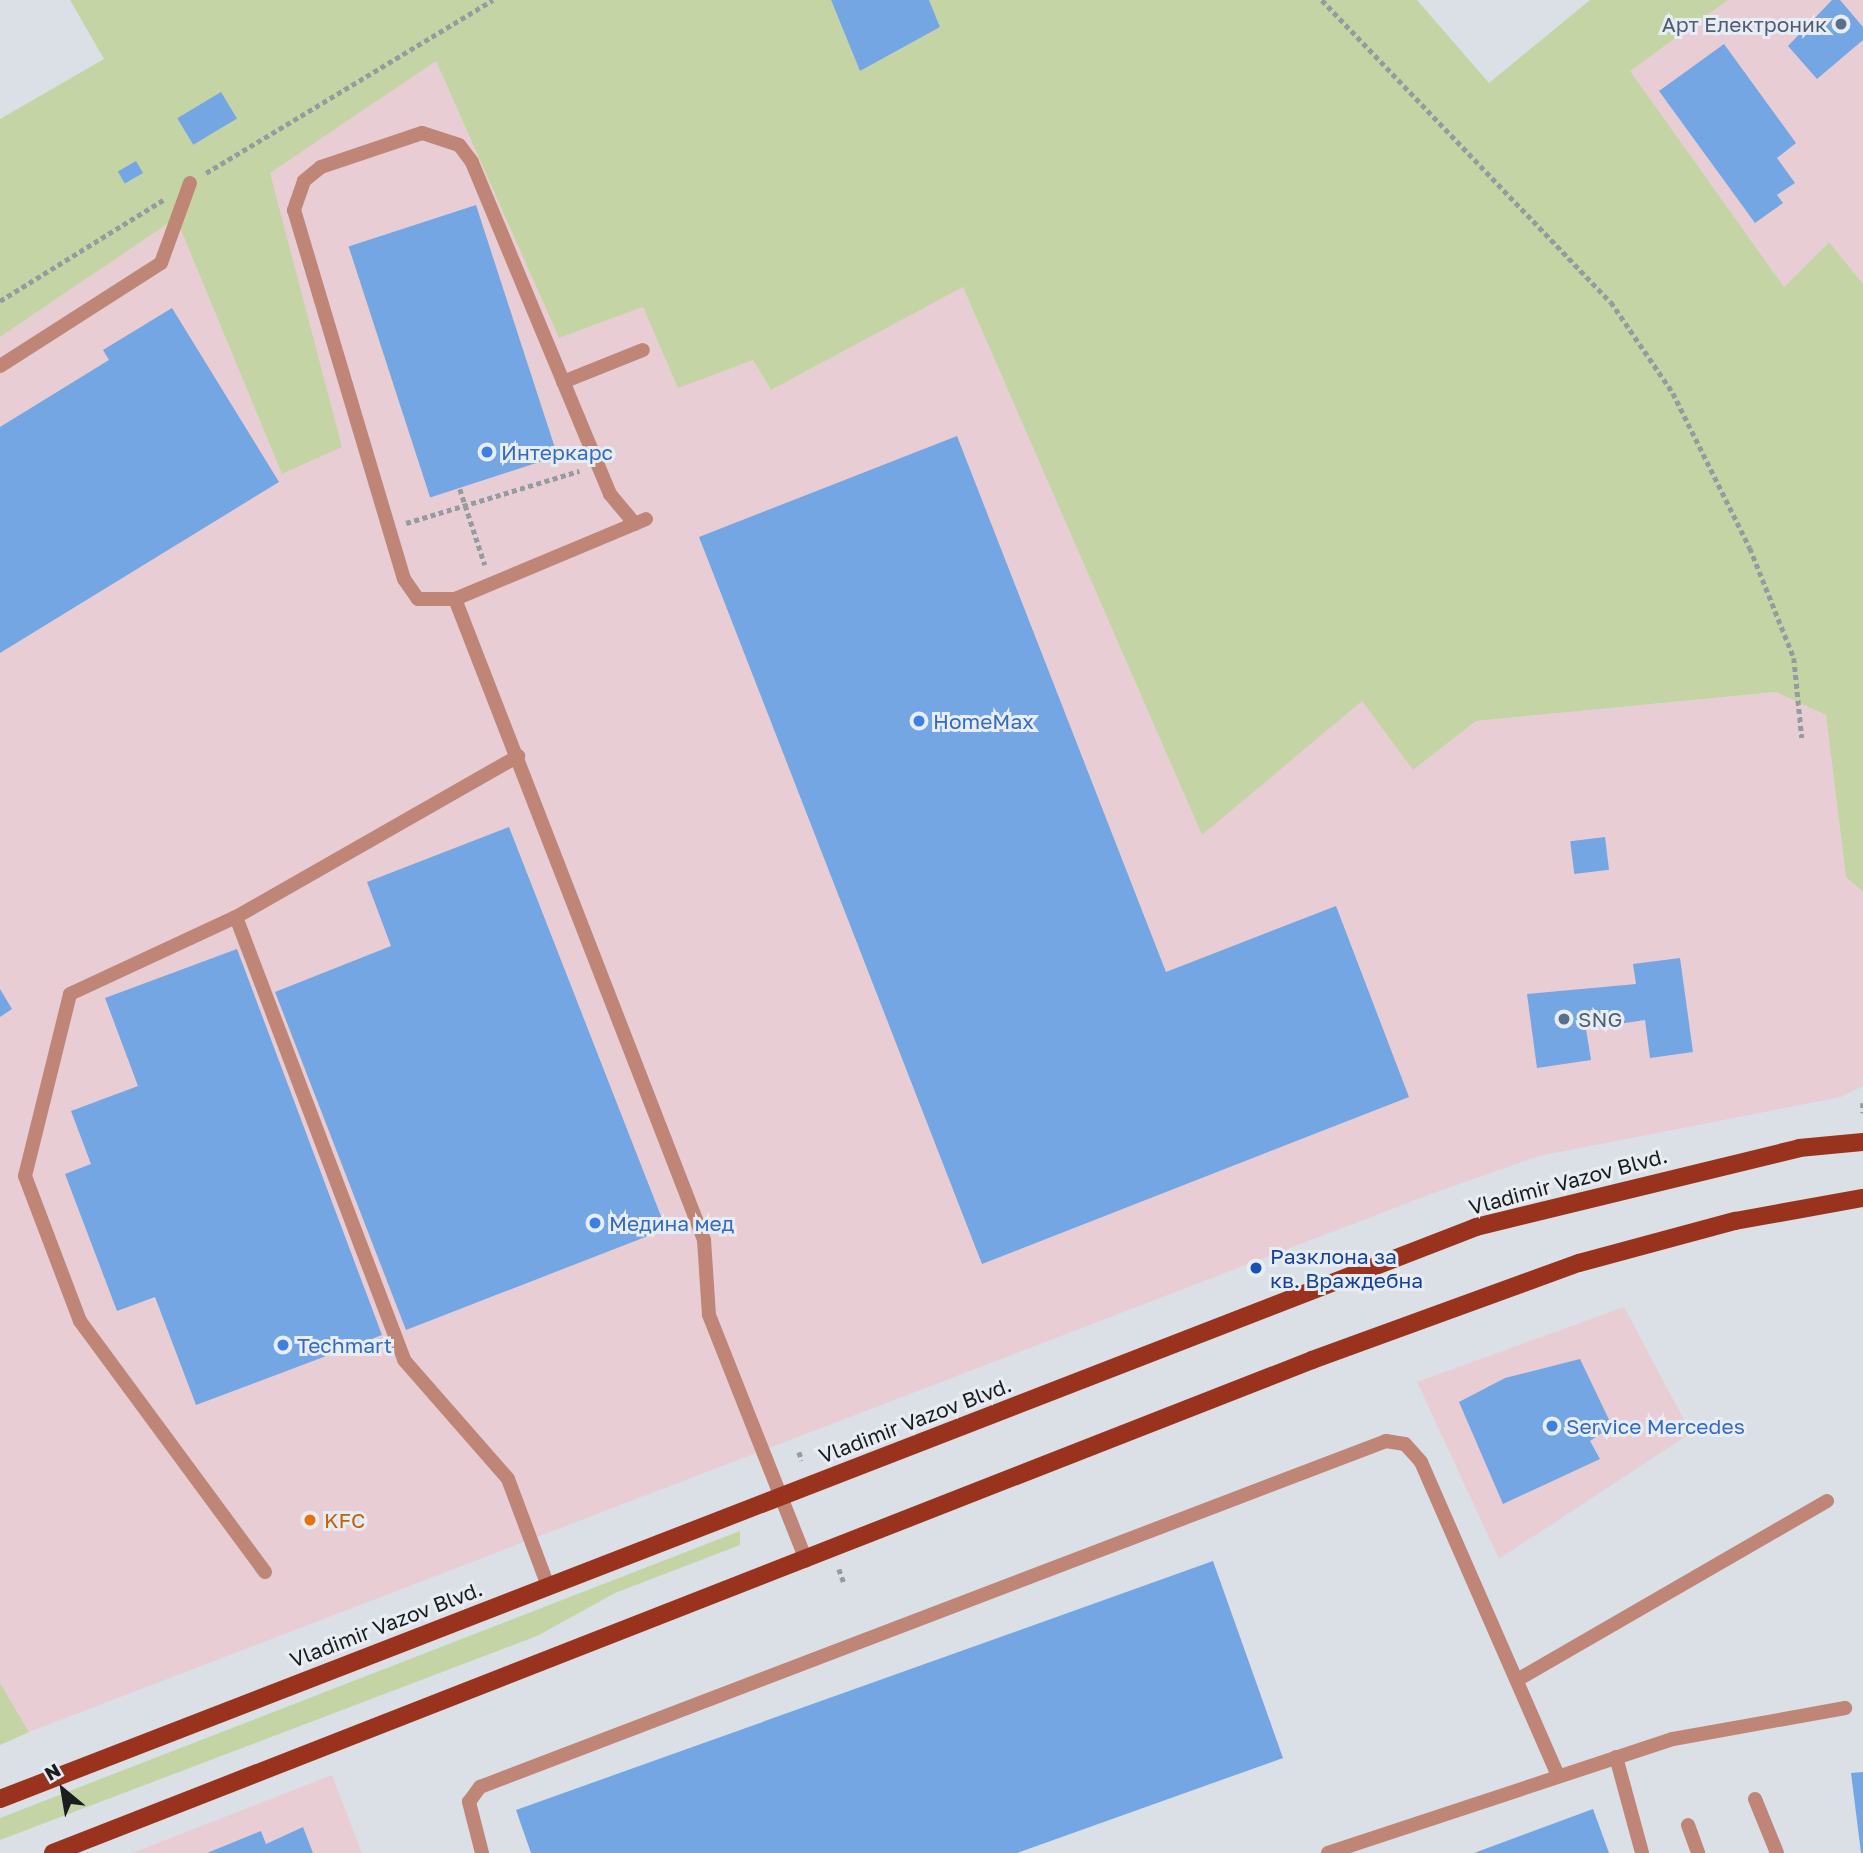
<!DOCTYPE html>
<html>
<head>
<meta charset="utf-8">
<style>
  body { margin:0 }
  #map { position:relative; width:1863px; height:1853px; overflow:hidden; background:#dae0e6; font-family:"Golos Text",sans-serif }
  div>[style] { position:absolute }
  .commercial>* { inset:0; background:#e8ced4 }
  .green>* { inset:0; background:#c4d4a5 }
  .building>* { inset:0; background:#73a6e3; transform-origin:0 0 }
  .path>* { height:4.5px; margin-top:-2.25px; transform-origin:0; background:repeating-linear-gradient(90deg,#969b9f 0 5px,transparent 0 8.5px) }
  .lane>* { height:14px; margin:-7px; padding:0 7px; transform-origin:7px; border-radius:7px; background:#bf8678 }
  .primary>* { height:18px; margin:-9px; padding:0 9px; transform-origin:9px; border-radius:9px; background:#99331d }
  .dots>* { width:19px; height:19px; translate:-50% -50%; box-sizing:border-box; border:4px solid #e8edf3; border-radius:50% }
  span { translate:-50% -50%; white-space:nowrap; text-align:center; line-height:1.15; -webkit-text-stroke:6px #e8edf3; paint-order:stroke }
  .service-label { font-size:21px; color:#4e5e75 }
  .right { translate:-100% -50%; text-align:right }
  .left { translate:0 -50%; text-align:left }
  .shop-label { font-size:21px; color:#366cbe }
  .street-label { font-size:21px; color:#1a1c1e }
  .transit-label { font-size:21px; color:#164399 }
  .food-label { font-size:21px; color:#c56008 }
  .north { position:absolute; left:28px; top:1755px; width:70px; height:70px; -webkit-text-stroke:5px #e8edf3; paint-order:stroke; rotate:330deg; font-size:19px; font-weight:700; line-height:28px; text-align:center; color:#1a1c1e }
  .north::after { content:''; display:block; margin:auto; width:24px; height:32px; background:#1a1c1e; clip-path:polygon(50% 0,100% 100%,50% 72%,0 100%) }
</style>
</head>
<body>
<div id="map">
  <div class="commercial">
    <div style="clip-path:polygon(1728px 0,1863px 0,1863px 284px,1829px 242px,1784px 287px,1629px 71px)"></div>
    <div style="clip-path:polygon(436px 61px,559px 338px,643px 307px,678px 387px,753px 360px,771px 390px,963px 287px,1202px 835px,1362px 700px,1413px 770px,1476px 721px,1776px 692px,1826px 715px,1846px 877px,1863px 892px,1863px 1086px,1841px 1097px,1539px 1156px,1431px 1194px,29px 1732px,0 1683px,0 337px,176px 218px,282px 474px,342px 447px,269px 173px)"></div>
    <div style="clip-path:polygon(1624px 1307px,1691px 1433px,1499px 1559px,1417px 1382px)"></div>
    <div style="clip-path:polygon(332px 1775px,362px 1853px,132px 1853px)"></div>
  </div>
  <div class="green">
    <div style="clip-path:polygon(70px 0,831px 0,860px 71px,940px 27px,929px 0,1417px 0,1489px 83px,1590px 0,1728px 0,1630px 71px,1784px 287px,1829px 242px,1863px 284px,1863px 892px,1846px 877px,1826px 715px,1776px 692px,1476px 721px,1413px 770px,1362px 701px,1202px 835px,963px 287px,771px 390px,753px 360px,678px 388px,643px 307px,559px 338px,436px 61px,270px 173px,342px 447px,282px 474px,176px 218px,0 337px,0 119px,104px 59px)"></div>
    <div style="clip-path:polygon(740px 1531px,740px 1545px,615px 1593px,537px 1636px,0 1840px,0 1818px)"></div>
    <div style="clip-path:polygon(0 1683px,29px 1732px,0 1745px)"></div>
  </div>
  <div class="building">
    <div style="clip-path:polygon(831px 0,929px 0,940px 27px,860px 71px)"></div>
    <div style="clip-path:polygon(1832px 0,1840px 0,1863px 27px,1863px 40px,1817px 79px,1788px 46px)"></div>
    <div style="clip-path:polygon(1724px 44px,1796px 143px,1777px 158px,1795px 183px,1777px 195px,1783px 203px,1755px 223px,1659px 91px)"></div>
    <div style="left:221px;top:92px;width:31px;height:51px;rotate:59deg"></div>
    <div style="left:136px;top:161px;width:14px;height:21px;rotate:60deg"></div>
    <div style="left:476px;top:205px;width:264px;height:134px;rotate:72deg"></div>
    <div style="clip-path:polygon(172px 308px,279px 482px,0 653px,0 427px,109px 360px,103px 350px)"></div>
    <div style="clip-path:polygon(957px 436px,1166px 972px,1336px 906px,1409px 1097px,982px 1264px,699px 537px)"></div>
    <div style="clip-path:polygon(509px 827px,666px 1229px,406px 1330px,275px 992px,391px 946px,367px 882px)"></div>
    <div style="left:1605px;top:837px;width:33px;height:35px;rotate:83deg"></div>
    <div style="clip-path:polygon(237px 949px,382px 1335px,196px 1405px,155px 1297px,117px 1311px,65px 1174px,91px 1164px,71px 1111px,138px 1086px,105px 998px)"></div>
    <div style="clip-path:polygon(1680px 958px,1693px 1052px,1650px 1058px,1645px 1020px,1586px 1029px,1591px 1060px,1537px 1068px,1527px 994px,1636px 984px,1633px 964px)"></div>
    <div style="clip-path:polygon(0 989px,12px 1009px,0 1017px)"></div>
    <div style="clip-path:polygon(1580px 1359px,1612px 1426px,1590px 1441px,1600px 1459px,1503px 1504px,1459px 1402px,1505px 1378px)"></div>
    <div style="clip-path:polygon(1213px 1561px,1283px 1758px,1017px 1853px,531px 1853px,516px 1810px)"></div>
    <div style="clip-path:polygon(1863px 1772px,1863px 1853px,1861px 1853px,1851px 1773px)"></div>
    <div style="clip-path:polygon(1593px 1809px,1609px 1853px,1474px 1853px)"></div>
    <div style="clip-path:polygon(303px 1827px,313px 1853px,207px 1853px,261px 1831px,266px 1844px)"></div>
  </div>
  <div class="path">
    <div style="left:1322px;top:0;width:418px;rotate:46.3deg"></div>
    <div style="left:1611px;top:302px;width:110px;rotate:55.7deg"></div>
    <div style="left:1673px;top:393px;width:173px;rotate:63.6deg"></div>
    <div style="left:1750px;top:548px;width:118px;rotate:68.2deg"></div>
    <div style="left:1794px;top:658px;width:80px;rotate:84.3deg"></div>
    <div style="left:206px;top:173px;width:335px;rotate:-31.1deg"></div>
    <div style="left:0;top:301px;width:192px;rotate:-31.8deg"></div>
    <div style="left:460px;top:489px;width:80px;rotate:71.8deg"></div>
    <div style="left:406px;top:523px;width:181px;rotate:-16.7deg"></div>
    <div style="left:1863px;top:1103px;width:10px;rotate:90deg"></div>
    <div style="left:799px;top:1452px;width:9px;rotate:69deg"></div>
    <div style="left:839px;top:1569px;width:15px;rotate:70deg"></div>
  </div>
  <div class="lane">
    <div style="left:0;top:366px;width:191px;rotate:-32.6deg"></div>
    <div style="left:161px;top:263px;width:85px;rotate:-70.1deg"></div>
    <div style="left:563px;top:382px;width:86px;rotate:-21.8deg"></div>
    <div style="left:635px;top:524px;width:39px;rotate:-130deg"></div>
    <div style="left:610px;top:494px;width:360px;rotate:-112.6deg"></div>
    <div style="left:472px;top:162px;width:21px;rotate:-127deg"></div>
    <div style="left:459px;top:145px;width:39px;rotate:-162deg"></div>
    <div style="left:422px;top:133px;width:107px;rotate:161.4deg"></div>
    <div style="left:321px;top:167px;width:22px;rotate:141deg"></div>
    <div style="left:304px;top:181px;width:31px;rotate:109deg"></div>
    <div style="left:294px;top:210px;width:385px;rotate:73.4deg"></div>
    <div style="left:404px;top:579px;width:24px;rotate:55deg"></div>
    <div style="left:418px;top:599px;width:37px"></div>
    <div style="left:455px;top:599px;width:207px;rotate:-22.7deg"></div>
    <div style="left:455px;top:599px;width:688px;rotate:68.77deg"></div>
    <div style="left:704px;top:1240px;width:75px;rotate:86.2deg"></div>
    <div style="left:709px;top:1315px;width:264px;rotate:68.4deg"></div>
    <div style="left:236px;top:917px;width:474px;rotate:69.2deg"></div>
    <div style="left:404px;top:1360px;width:158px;rotate:48.8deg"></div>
    <div style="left:508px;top:1479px;width:114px;rotate:69.5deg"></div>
    <div style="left:265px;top:1572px;width:312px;rotate:-126.4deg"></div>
    <div style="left:80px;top:1321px;width:155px;rotate:-110.8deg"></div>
    <div style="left:25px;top:1176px;width:187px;rotate:-76.1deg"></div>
    <div style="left:70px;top:994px;width:183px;rotate:-24.9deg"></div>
    <div style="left:236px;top:917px;width:325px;rotate:-29.7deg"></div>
    <div style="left:1517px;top:1680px;width:358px;rotate:-30deg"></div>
    <div style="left:1616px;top:1757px;width:99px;rotate:74.8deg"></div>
    <div style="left:1755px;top:1799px;width:58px;rotate:67.8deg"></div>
    <div style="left:1688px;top:1825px;width:30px;rotate:70deg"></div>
    <div style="left:482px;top:1853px;width:53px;rotate:-104.3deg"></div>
    <div style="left:469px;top:1802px;width:19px;rotate:-54deg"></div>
    <div style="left:480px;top:1787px;width:970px;rotate:-20.9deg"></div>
    <div style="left:1386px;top:1441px;width:19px;rotate:9deg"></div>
    <div style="left:1405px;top:1444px;width:24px;rotate:48deg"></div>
    <div style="left:1421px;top:1462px;width:342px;rotate:66.4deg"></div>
    <div style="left:1328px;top:1853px;width:363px;rotate:-18.3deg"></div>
    <div style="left:1673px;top:1739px;width:175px;rotate:-10.2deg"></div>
  </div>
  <div class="primary">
    <div style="left:0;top:1799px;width:1583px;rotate:-21.18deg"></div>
    <div style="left:1476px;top:1227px;width:333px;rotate:-13.7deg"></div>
    <div style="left:1799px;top:1148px;width:64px;rotate:-5.4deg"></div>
    <div style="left:53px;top:1853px;width:1352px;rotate:-21.38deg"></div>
    <div style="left:1312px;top:1360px;width:284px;rotate:-20deg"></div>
    <div style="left:1579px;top:1263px;width:162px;rotate:-15.1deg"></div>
    <div style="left:1735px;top:1221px;width:130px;rotate:-10.2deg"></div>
  </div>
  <div class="dots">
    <div style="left:1841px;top:24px;background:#5c6f8a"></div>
    <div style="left:487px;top:452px;background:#3f7fe0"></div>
    <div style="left:919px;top:721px;background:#3f7fe0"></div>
    <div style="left:1564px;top:1019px;background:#5c6f8a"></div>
    <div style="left:595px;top:1223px;background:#3f7fe0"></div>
    <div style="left:1256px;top:1268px;background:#1a4fb4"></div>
    <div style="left:283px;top:1345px;background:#3f7fe0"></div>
    <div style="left:1552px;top:1426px;background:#3f7fe0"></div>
    <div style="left:310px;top:1520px;background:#e8710a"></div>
  </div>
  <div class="service-label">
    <span class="right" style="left:1827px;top:24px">Арт Електроник</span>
    <span class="left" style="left:1578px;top:1019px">SNG</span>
  </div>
  <div class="shop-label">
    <span class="left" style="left:501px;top:452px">Интеркарс</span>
    <span class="left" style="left:933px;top:721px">HomeMax</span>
    <span class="left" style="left:609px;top:1223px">Медина мед</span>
    <span class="left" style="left:297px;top:1345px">Techmart</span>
    <span class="left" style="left:1566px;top:1426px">Service Mercedes</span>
  </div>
  <div class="street-label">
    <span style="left:1568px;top:1181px;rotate:-15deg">Vladimir Vazov Blvd.</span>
    <span style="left:915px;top:1420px;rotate:-21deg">Vladimir Vazov Blvd.</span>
    <span style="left:386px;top:1624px;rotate:-21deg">Vladimir Vazov Blvd.</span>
  </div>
  <div class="transit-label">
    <span class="left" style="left:1270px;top:1268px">Разклона за<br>кв. Враждебна</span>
  </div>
  <div class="food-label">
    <span class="left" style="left:324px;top:1520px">KFC</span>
  </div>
  <div class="north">N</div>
</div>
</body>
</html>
